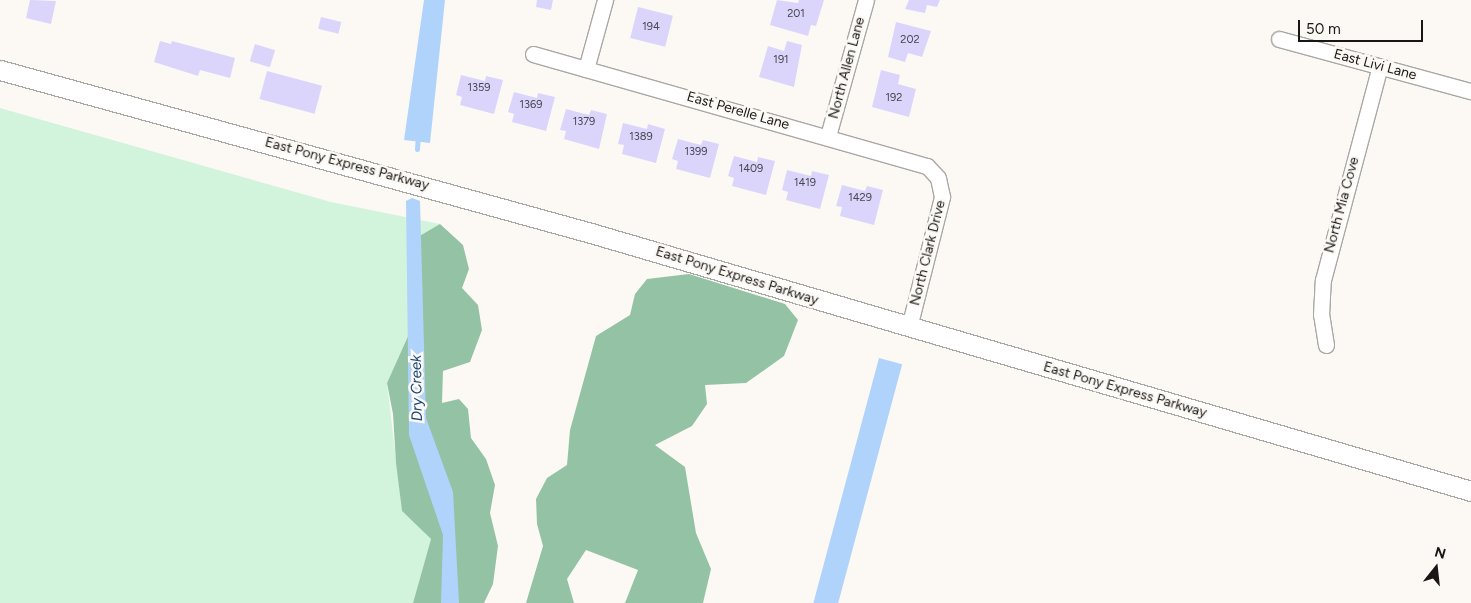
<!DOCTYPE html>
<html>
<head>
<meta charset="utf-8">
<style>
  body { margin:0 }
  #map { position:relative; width:1471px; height:603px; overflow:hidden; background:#fcf9f5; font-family:Figtree,sans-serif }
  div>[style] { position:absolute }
  .green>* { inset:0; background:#d2f4dd }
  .forest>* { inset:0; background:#93c3a4 }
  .water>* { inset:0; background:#b0d3fb; transform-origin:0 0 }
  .stream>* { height:5px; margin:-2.5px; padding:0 2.5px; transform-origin:2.5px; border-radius:2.5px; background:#b0d3fb }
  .building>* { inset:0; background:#dbd5fc; transform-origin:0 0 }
  .roads { filter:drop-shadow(1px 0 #aaa8a4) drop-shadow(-1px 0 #aaa8a4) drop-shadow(0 1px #aaa8a4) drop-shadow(0 -1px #aaa8a4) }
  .minor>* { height:15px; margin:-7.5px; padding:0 7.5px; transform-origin:7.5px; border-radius:7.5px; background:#fff }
  .tertiary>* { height:19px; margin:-9.5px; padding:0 9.5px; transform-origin:9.5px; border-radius:9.5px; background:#fff }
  span { translate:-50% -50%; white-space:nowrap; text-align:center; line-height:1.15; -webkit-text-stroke:5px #fcf9f5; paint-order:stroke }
  .number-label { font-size:11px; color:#494650 }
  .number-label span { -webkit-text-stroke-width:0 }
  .street-label { font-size:14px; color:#181716 }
  .water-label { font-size:15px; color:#174677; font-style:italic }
  .north { position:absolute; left:1411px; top:543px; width:50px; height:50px; -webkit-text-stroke:4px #fcf9f5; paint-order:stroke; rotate:16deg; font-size:14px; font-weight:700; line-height:20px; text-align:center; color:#181716 }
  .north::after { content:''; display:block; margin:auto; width:18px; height:22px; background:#181716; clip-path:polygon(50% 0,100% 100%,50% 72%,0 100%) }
  .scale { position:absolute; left:1298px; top:20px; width:125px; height:22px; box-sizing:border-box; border:2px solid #181716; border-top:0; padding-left:6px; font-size:15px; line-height:18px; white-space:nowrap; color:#181716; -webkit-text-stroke:4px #fcf9f5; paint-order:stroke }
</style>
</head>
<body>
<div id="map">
  <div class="green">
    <div style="clip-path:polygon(0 108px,331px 202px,440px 224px,416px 238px,422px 305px,387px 383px,402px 511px,431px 539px,413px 603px,0 603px)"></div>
  </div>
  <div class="forest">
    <div style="clip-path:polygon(440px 224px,463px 245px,469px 269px,462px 288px,478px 305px,482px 330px,470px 362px,443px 371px,442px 403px,459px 399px,468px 409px,471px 438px,486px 459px,495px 485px,490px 513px,498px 546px,493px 584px,484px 603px,413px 603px,431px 539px,402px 511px,396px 463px,393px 414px,387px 383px,422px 305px,416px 238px)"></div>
    <div style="clip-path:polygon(689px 274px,785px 304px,798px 320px,784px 356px,746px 383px,705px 385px,707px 404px,692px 426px,655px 445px,685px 467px,696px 533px,711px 569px,703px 603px,625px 603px,638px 570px,586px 550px,567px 579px,574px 603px,526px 603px,543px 546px,537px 524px,536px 499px,547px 478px,567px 465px,570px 430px,596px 336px,630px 315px,635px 294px,647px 279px)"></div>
  </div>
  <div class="water">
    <div style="clip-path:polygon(424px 0,445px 0,430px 143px,404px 140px)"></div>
    <div style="clip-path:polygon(412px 198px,420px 201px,426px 418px,453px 492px,459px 603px,441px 603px,443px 535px,409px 435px,406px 201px)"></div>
    <div style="left:879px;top:358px;width:24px;height:255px;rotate:15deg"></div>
  </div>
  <div class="stream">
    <div style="left:417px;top:149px;width:14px;rotate:-86deg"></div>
  </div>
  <div class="building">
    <div style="clip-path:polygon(30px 0,56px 1px,51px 24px,26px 18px)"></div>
    <div style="clip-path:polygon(537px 0,553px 0,551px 10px,536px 7px)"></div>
    <div style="clip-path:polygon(777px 0,798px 3px,799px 0,824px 0,816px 26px,811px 25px,808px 36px,770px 25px)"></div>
    <div style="clip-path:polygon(909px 0,940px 0,937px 7px,927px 5px,925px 13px,905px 9px)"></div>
    <div style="left:638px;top:7px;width:36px;height:32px;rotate:14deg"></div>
    <div style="left:321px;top:17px;width:21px;height:12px;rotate:14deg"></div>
    <div style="clip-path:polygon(896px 22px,931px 31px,922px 57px,908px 53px,905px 62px,888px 57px)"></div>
    <div style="clip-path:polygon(160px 41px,171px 44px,172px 41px,235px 58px,230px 78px,200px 70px,198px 76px,154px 62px)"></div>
    <div style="clip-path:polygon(787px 41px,802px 45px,794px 87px,759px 77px,768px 46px,784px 51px)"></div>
    <div style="left:255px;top:44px;width:21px;height:18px;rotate:17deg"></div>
    <div style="clip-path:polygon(881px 70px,900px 75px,898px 84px,916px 89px,909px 117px,872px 107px)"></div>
    <div style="left:267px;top:71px;width:57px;height:29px;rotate:15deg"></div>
    <div style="clip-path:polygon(461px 75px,485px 81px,486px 76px,503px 80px,494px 114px,460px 105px,462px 97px,456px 95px)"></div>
    <div style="clip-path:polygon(514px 92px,537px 98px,538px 93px,555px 97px,546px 131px,512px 122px,514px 114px,508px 112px)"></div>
    <div style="clip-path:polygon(566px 109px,589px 115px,591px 110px,607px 114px,599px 149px,564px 139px,566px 131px,560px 130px)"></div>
    <div style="clip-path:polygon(623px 123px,647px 129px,648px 124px,665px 129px,656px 163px,622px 154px,624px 145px,618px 144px)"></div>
    <div style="clip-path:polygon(678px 139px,701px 145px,703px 140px,719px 144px,710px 178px,676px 169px,678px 161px,672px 159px)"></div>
    <div style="clip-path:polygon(734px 156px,757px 162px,758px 157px,775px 161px,766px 195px,732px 186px,734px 178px,728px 176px)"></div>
    <div style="clip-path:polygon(787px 170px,811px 176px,812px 171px,829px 175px,820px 209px,786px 200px,788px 192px,782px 190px)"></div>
    <div style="clip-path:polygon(842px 185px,865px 191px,867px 186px,883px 190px,874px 225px,840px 216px,842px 207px,836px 206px)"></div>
  </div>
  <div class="roads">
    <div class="minor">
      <div style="left:1279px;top:39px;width:199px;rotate:15.2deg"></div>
      <div style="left:533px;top:54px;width:410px;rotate:15.9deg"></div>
      <div style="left:927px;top:166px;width:16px;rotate:47deg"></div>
      <div style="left:938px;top:178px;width:19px;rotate:78deg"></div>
      <div style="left:942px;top:197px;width:134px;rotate:104.2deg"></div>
      <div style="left:586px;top:69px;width:72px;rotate:-74.6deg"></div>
      <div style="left:828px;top:136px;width:141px;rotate:-74.4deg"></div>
      <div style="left:1326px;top:345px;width:30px;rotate:-99deg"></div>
      <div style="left:1321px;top:315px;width:35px;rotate:-87deg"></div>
      <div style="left:1323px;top:280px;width:221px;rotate:-75.1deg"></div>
    </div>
    <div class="tertiary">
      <div style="left:0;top:70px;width:613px;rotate:15.42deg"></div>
      <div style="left:591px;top:233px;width:917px;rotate:16.34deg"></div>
    </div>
  </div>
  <div class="number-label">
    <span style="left:796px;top:14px">201</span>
    <span style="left:651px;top:27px">194</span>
    <span style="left:910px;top:40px">202</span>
    <span style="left:781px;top:60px">191</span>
    <span style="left:479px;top:88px">1359</span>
    <span style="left:894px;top:98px">192</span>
    <span style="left:531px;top:105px">1369</span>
    <span style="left:584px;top:122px">1379</span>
    <span style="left:641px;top:137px">1389</span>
    <span style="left:696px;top:152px">1399</span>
    <span style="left:751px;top:169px">1409</span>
    <span style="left:805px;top:183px">1419</span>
    <span style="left:860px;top:198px">1429</span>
  </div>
  <div class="street-label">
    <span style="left:1375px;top:65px;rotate:15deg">East Livi Lane</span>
    <span style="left:847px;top:68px;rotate:-75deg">North Allen Lane</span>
    <span style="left:738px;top:111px;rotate:16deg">East Perelle Lane</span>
    <span style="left:347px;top:164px;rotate:15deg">East Pony Express Parkway</span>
    <span style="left:1342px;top:205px;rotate:-75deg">North Mia Cove</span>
    <span style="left:928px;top:253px;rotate:-76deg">North Clark Drive</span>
    <span style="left:737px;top:276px;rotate:17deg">East Pony Express Parkway</span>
    <span style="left:1125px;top:390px;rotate:16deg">East Pony Express Parkway</span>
  </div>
  <div class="water-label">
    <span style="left:417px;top:388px;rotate:-91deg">Dry Creek</span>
  </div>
  <div class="north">N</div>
  <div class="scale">50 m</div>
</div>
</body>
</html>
